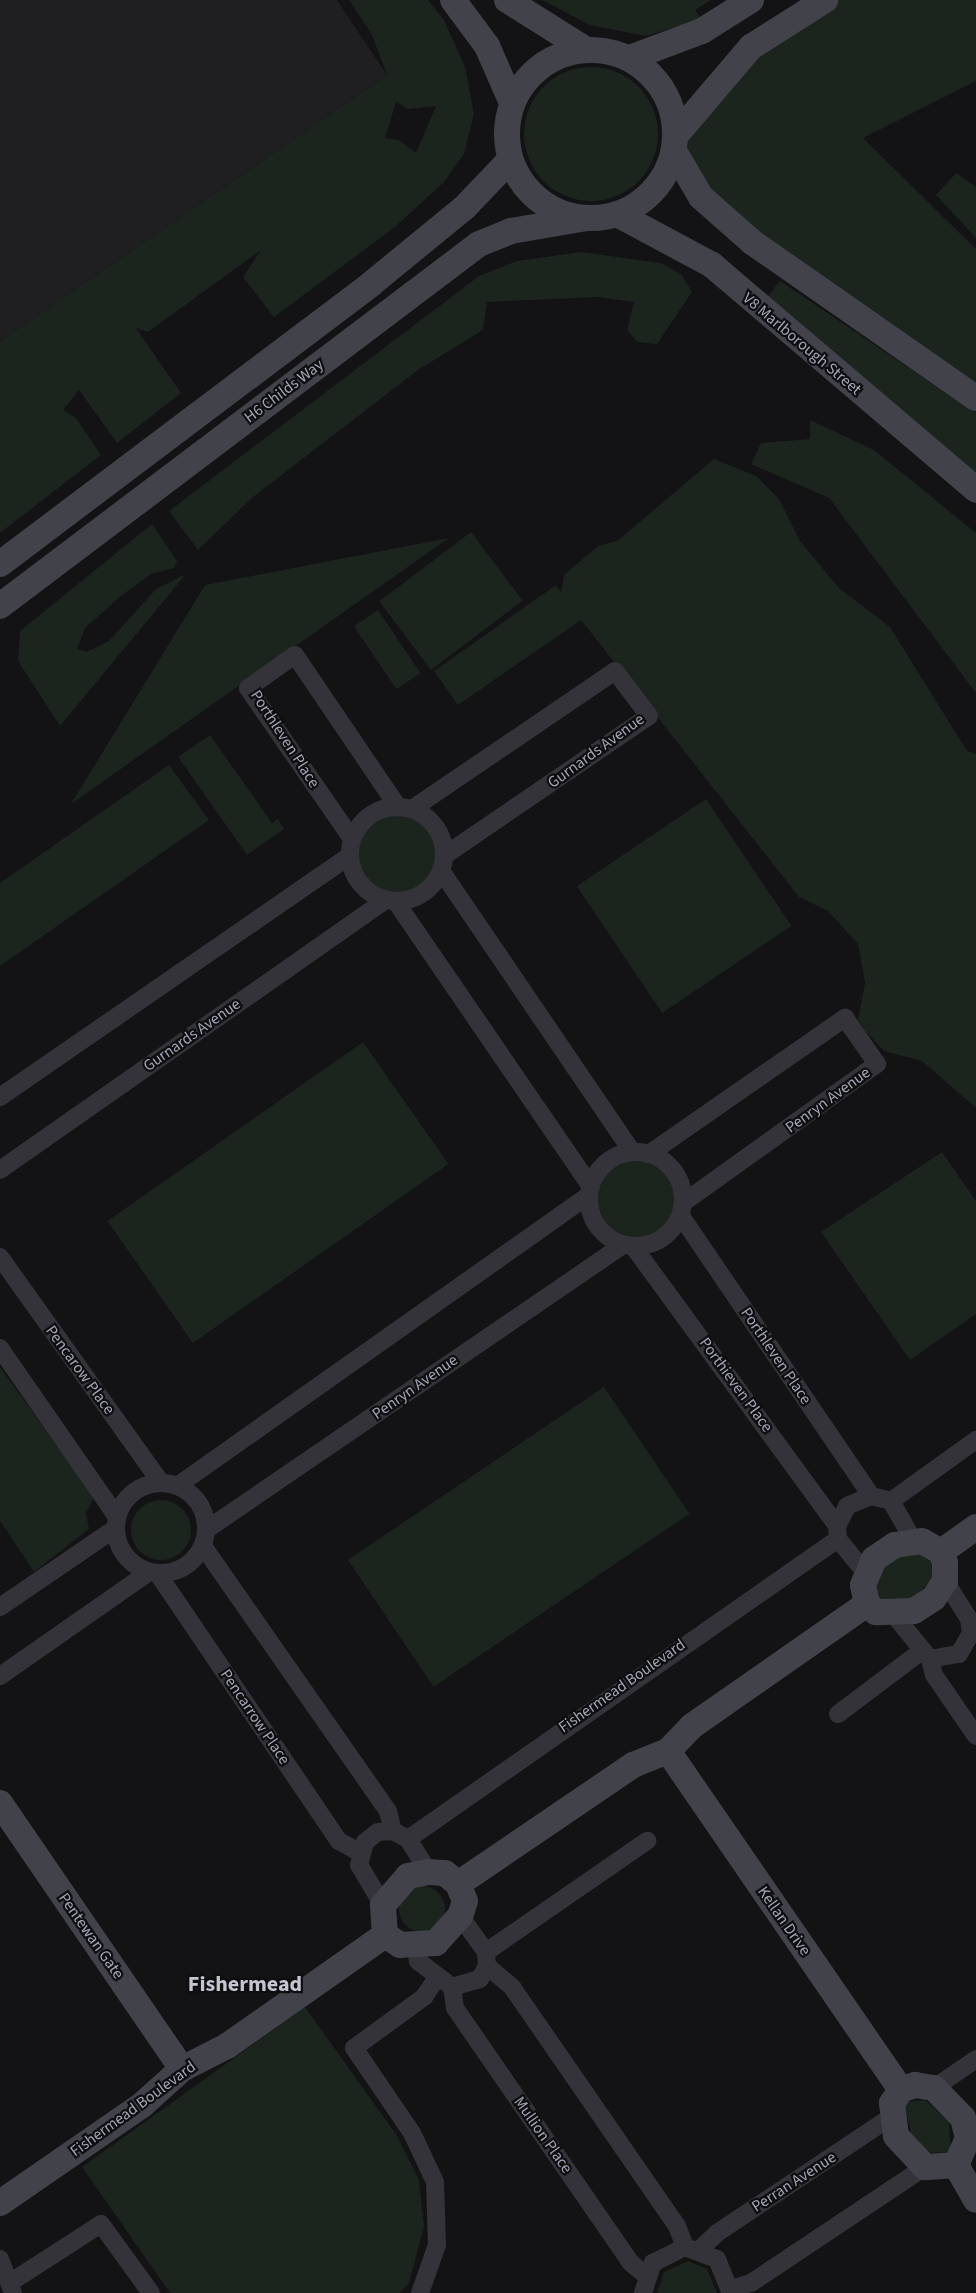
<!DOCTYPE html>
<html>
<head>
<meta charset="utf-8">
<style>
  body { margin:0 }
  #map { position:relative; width:976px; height:2293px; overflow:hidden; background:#131214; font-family:"Source Sans 3",sans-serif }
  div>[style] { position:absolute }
  .built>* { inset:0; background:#1f1e21 }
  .green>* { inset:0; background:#1c241e; transform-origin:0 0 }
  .round { border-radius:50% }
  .street>* { height:18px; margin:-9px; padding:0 9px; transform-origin:9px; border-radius:9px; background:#333339 }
  .street>.ring { margin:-9px; padding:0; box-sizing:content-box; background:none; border:18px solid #333339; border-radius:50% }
  .secondary>* { height:26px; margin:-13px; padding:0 13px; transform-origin:13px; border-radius:13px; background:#41424a }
  .secondary>.ring { margin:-13px; padding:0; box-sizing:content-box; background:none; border:26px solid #41424a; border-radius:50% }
  span { translate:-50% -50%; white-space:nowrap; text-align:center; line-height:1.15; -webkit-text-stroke:4.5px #0e0d0f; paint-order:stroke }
  .street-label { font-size:16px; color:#a3a7b6 }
  .district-label { font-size:22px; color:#c4c6d1; font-weight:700 }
</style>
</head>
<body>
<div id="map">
  <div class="built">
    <div style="clip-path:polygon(0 0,337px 0,387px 75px,0 341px)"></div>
  </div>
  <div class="green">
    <div style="clip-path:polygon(evenodd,349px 0,428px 0,444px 20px,465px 67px,474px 114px,464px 154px,444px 182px,395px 227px,274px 317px,243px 277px,261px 250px,148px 332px,136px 328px,181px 393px,117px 443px,79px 390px,63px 410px,76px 418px,101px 455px,0 533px,0 341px,387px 75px,372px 35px,349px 0,396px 102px,408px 109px,436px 106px,416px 153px,399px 140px,385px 138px,396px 102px)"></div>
    <div style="clip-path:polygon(542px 0,711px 0,695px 10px,701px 19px,646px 36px,590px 25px)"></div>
    <div style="clip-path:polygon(825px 0,976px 0,976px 81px,863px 138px,976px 249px,976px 398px,701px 197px,676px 135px,707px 93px)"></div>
    <div class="round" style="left:524px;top:67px;width:134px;height:134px"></div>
    <div style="clip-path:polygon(956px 173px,976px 187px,976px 238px,936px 195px)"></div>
    <div style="clip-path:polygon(581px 252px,661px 263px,681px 274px,692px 292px,657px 344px,637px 342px,627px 330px,634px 302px,597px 297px,487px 302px,483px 330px,418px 370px,253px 497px,198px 550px,169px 511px,479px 276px,517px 261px)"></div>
    <div style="clip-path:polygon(780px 281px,976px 413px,976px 473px,767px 297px)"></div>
    <div style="clip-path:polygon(810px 420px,874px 450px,976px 533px,976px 693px,829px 498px,751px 464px,761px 443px,810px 439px)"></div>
    <div style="clip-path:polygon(714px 459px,756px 476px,779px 499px,800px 541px,839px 588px,890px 627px,967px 751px,976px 754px,976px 1108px,922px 1061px,884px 1051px,866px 1032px,858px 1020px,865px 983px,858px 944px,828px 911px,799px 897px,581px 620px,458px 705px,434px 671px,556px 585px,561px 592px,564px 575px,598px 546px,617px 541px)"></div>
    <div style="clip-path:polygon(152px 524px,177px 561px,174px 568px,151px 574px,121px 596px,85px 628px,77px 649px,87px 652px,109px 641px,156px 589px,186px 574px,60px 726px,18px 661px,20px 631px)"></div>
    <div style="left:471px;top:532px;width:86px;height:115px;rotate:53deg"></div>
    <div style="clip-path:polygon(449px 538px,71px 804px,205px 585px)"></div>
    <div style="left:378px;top:610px;width:76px;height:29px;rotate:56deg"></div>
    <div style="clip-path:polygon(210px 735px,272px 823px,278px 819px,284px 829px,247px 855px,178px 757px)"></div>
    <div style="clip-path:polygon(169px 765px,209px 820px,0 966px,0 883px)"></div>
    <div style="left:706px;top:799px;width:153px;height:156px;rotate:56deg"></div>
    <div class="round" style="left:358px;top:815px;width:78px;height:78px"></div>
    <div style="left:363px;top:1042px;width:149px;height:312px;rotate:55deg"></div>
    <div style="clip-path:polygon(942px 1152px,976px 1201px,976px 1314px,910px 1360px,821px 1232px)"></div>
    <div class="round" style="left:598px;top:1159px;width:78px;height:78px"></div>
    <div style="clip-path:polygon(0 1367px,94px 1497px,86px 1513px,89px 1529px,34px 1572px,0 1521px)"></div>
    <div style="left:604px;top:1387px;width:153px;height:309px;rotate:56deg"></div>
    <div class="round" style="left:131px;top:1500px;width:60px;height:60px"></div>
    <div style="clip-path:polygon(900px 1554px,920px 1554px,931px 1562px,933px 1578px,909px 1603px,888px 1605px,878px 1598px,874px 1583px,882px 1566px)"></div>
    <div class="round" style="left:399px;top:1886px;width:46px;height:46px"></div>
    <div style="clip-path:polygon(305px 2007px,396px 2134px,419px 2180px,424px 2227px,409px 2283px,400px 2293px,170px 2293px,82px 2167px)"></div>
    <div style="clip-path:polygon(925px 2100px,949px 2122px,951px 2152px,929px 2153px,911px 2133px,905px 2107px,908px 2102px)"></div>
    <div style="clip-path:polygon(688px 2261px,707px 2269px,717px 2293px,657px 2293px,664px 2272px)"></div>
  </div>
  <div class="street">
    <div class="ring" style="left:350px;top:807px;width:76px;height:76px"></div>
    <div style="left:412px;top:809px;width:245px;rotate:-34.2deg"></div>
    <div style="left:615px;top:671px;width:56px;rotate:52.9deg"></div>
    <div style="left:649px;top:716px;width:247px;rotate:145.7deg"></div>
    <div style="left:352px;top:839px;width:183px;rotate:-124.6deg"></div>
    <div style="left:248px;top:688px;width:57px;rotate:-35.1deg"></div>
    <div style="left:295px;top:655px;width:184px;rotate:55.9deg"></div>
    <div style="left:442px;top:872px;width:338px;rotate:55.8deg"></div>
    <div style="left:396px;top:902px;width:345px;rotate:55.6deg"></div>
    <div style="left:0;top:1097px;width:424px;rotate:-34.6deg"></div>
    <div class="ring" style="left:589px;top:1152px;width:76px;height:76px"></div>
    <div style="left:649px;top:1154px;width:239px;rotate:-34.8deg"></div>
    <div style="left:845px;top:1018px;width:56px;rotate:55.2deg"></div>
    <div style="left:877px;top:1064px;width:237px;rotate:144.4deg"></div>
    <div style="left:0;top:1170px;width:470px;rotate:-35deg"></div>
    <div style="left:681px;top:1216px;width:338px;rotate:55.8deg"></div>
    <div style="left:633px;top:1246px;width:346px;rotate:53.9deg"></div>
    <div style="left:0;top:1257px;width:277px;rotate:54.5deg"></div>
    <div style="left:0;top:1348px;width:206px;rotate:55.3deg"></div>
    <div class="ring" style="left:116px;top:1483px;width:72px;height:72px"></div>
    <div style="left:177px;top:1486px;width:504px;rotate:-35.23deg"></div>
    <div style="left:891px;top:1501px;width:105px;rotate:-35.7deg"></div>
    <div style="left:206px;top:1530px;width:505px;rotate:-34.35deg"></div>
    <div style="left:203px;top:1546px;width:323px;rotate:55.1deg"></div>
    <div style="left:388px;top:1811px;width:21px;rotate:76deg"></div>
    <div style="left:865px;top:1572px;width:43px;rotate:-129.3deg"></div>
    <div style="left:838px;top:1539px;width:13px;rotate:-94deg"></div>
    <div style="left:837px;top:1526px;width:22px;rotate:-63deg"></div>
    <div style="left:847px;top:1506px;width:26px;rotate:-23deg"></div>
    <div style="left:871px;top:1496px;width:21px;rotate:14deg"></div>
    <div style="left:891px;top:1501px;width:45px;rotate:60.6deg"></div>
    <div style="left:158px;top:1574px;width:323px;rotate:55.9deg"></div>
    <div style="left:339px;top:1841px;width:23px;rotate:29deg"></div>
    <div style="left:0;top:1607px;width:140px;rotate:-34.3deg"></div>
    <div style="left:894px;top:1615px;width:57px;rotate:50.7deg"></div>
    <div style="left:930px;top:1659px;width:29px;rotate:-10deg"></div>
    <div style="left:959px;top:1654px;width:24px;rotate:-60deg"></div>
    <div style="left:971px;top:1633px;width:14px;rotate:-98deg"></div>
    <div style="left:969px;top:1619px;width:45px;rotate:-122.3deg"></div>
    <div style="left:930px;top:1659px;width:16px;rotate:76deg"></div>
    <div style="left:934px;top:1675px;width:74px;rotate:55.5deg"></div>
    <div style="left:0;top:1676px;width:182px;rotate:-34.9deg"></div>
    <div style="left:838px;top:1714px;width:101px;rotate:-37deg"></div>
    <div style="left:408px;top:1839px;width:524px;rotate:-34.9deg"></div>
    <div style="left:383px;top:1905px;width:47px;rotate:-121deg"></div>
    <div style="left:359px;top:1865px;width:24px;rotate:-75deg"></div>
    <div style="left:365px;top:1842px;width:16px;rotate:-38deg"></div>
    <div style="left:378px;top:1832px;width:15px;rotate:-4deg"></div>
    <div style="left:393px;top:1831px;width:17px;rotate:28deg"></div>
    <div style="left:408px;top:1839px;width:39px;rotate:58deg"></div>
    <div style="left:416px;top:1947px;width:14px;rotate:82deg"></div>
    <div style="left:418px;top:1961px;width:43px;rotate:37.4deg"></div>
    <div style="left:452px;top:1987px;width:29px;rotate:-16deg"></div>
    <div style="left:480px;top:1979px;width:15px;rotate:-62deg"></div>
    <div style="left:487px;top:1966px;width:14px;rotate:-94deg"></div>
    <div style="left:486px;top:1952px;width:44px;rotate:-125.8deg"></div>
    <div style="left:486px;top:1952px;width:196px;rotate:-34.6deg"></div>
    <div style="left:487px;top:1966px;width:33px;rotate:40deg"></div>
    <div style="left:512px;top:1987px;width:290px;rotate:55.4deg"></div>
    <div style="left:677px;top:2226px;width:22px;rotate:69deg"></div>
    <div style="left:452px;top:1987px;width:21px;rotate:82deg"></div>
    <div style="left:455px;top:2008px;width:310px;rotate:55.4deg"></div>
    <div style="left:631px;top:2263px;width:19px;rotate:39deg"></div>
    <div style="left:934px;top:2088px;width:51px;rotate:-34.6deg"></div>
    <div style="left:700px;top:2249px;width:23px;rotate:-43deg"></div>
    <div style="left:717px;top:2233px;width:209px;rotate:-33.7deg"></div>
    <div style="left:0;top:2259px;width:36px;rotate:69deg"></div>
    <div style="left:11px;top:2282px;width:107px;rotate:-32.8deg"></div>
    <div style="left:101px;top:2224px;width:85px;rotate:54.1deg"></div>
    <div style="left:731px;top:2289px;width:21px;rotate:-17deg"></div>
    <div style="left:751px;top:2283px;width:209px;rotate:-33.7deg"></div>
    <div style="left:420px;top:2293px;width:51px;rotate:-70.5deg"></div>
    <div style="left:437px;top:2245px;width:63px;rotate:-91.8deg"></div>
    <div style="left:435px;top:2182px;width:54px;rotate:-115.1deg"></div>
    <div style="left:412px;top:2133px;width:103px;rotate:-124.3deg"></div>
    <div style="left:354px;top:2048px;width:87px;rotate:-36.1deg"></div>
    <div style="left:424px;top:1997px;width:22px;rotate:-56deg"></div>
    <div style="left:643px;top:2293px;width:32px;rotate:-72deg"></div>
    <div style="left:653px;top:2263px;width:36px;rotate:-27deg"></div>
    <div style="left:685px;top:2247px;width:34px;rotate:21deg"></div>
    <div style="left:717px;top:2259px;width:37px;rotate:68deg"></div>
  </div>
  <div class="secondary">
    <div style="left:453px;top:0;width:57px;rotate:53.5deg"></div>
    <div style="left:487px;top:46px;width:62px;rotate:66.3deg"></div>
    <div style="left:507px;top:0;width:92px;rotate:32.1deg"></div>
    <div class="ring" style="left:507px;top:50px;width:142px;height:142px"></div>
    <div style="left:630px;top:58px;width:77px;rotate:-20.6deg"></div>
    <div style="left:702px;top:31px;width:58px;rotate:-32.3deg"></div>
    <div style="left:676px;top:135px;width:116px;rotate:-49.6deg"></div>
    <div style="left:751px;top:47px;width:88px;rotate:-32.4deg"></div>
    <div style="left:674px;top:151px;width:53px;rotate:59.6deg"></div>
    <div style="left:701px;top:197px;width:68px;rotate:41.4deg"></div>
    <div style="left:752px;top:242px;width:273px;rotate:34.9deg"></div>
    <div style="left:617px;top:214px;width:108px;rotate:28.2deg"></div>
    <div style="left:712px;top:265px;width:347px;rotate:40.4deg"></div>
    <div style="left:0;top:564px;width:465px;rotate:-37deg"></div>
    <div style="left:371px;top:284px;width:120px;rotate:-39.3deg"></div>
    <div style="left:464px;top:208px;width:66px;rotate:-46.2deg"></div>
    <div style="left:0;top:606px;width:600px;rotate:-37.08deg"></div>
    <div style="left:479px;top:244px;width:35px;rotate:-22deg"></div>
    <div style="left:511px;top:231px;width:77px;rotate:-9.7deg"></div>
    <div style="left:922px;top:1541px;width:22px;rotate:30deg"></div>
    <div style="left:941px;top:1552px;width:12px;rotate:70deg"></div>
    <div style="left:945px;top:1563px;width:18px;rotate:90deg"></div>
    <div style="left:945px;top:1581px;width:20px;rotate:123deg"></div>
    <div style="left:934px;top:1598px;width:24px;rotate:147deg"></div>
    <div style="left:914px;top:1611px;width:38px;rotate:178deg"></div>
    <div style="left:876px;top:1612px;width:12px;rotate:-138deg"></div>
    <div style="left:867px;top:1604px;width:19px;rotate:-102deg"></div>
    <div style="left:863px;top:1585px;width:28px;rotate:-67deg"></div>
    <div style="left:874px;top:1559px;width:25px;rotate:-34deg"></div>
    <div style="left:895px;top:1545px;width:27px;rotate:-8deg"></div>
    <div style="left:941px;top:1552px;width:43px;rotate:-35.5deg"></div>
    <div style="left:668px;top:1751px;width:411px;rotate:55.5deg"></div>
    <div style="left:0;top:1803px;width:322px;rotate:55.6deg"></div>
    <div style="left:429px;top:1872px;width:16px;rotate:4deg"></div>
    <div style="left:445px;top:1873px;width:17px;rotate:40deg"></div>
    <div style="left:458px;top:1884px;width:18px;rotate:68deg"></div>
    <div style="left:465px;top:1901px;width:16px;rotate:108deg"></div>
    <div style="left:460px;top:1916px;width:36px;rotate:132deg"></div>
    <div style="left:436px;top:1943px;width:36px;rotate:177deg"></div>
    <div style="left:400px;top:1945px;width:18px;rotate:-146deg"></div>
    <div style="left:385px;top:1935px;width:30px;rotate:-94deg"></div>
    <div style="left:383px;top:1905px;width:38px;rotate:-49deg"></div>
    <div style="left:408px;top:1876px;width:21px;rotate:-11deg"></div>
    <div style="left:458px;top:1884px;width:212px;rotate:-34.2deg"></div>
    <div style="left:633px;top:1765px;width:38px;rotate:-22deg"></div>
    <div style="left:668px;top:1751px;width:35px;rotate:-46deg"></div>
    <div style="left:692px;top:1726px;width:213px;rotate:-34.9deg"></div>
    <div style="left:915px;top:2085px;width:19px;rotate:9deg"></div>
    <div style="left:934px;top:2088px;width:42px;rotate:46deg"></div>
    <div style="left:963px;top:2118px;width:21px;rotate:76deg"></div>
    <div style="left:968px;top:2138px;width:30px;rotate:114deg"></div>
    <div style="left:956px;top:2165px;width:31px;rotate:176deg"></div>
    <div style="left:925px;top:2167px;width:42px;rotate:-133.1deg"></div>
    <div style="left:896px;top:2136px;width:33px;rotate:-97deg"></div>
    <div style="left:892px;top:2103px;width:16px;rotate:-55deg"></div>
    <div style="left:901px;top:2090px;width:15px;rotate:-20deg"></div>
    <div style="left:956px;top:2165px;width:40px;rotate:60.3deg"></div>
    <div style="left:0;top:2203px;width:173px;rotate:-34.6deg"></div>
    <div style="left:142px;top:2105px;width:54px;rotate:-42deg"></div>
    <div style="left:182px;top:2069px;width:51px;rotate:-27.1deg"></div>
    <div style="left:227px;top:2046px;width:193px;rotate:-35.1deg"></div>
  </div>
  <div class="street-label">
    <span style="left:802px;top:344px;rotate:40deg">V8 Marlborough Street</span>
    <span style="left:284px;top:391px;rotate:-37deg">H6 Childs Way</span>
    <span style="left:285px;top:739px;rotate:57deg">Porthleven Place</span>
    <span style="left:596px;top:751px;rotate:-36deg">Gurnards Avenue</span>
    <span style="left:192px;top:1035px;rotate:-35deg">Gurnards Avenue</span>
    <span style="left:828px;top:1100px;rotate:-36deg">Penryn Avenue</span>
    <span style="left:776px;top:1356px;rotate:56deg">Porthleven Place</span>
    <span style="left:80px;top:1370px;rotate:54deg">Pencarow Place</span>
    <span style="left:736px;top:1385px;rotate:54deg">Porthieven Place</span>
    <span style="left:415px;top:1387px;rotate:-35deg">Penryn Avenue</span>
    <span style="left:622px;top:1686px;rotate:-35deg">Fishermead Boulevard</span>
    <span style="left:255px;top:1717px;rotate:56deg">Pencarrow Place</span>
    <span style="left:784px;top:1921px;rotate:55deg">Kellan Drive</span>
    <span style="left:91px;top:1936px;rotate:55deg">Pentewan Gate</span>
    <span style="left:133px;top:2109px;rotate:-36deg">Fishermead Boulevard</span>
    <span style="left:543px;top:2135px;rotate:55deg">Mullion Place</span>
    <span style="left:794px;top:2182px;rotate:-33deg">Perran Avenue</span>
  </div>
  <div class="district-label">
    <span style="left:245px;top:1985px">Fishermead</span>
  </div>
</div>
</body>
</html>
